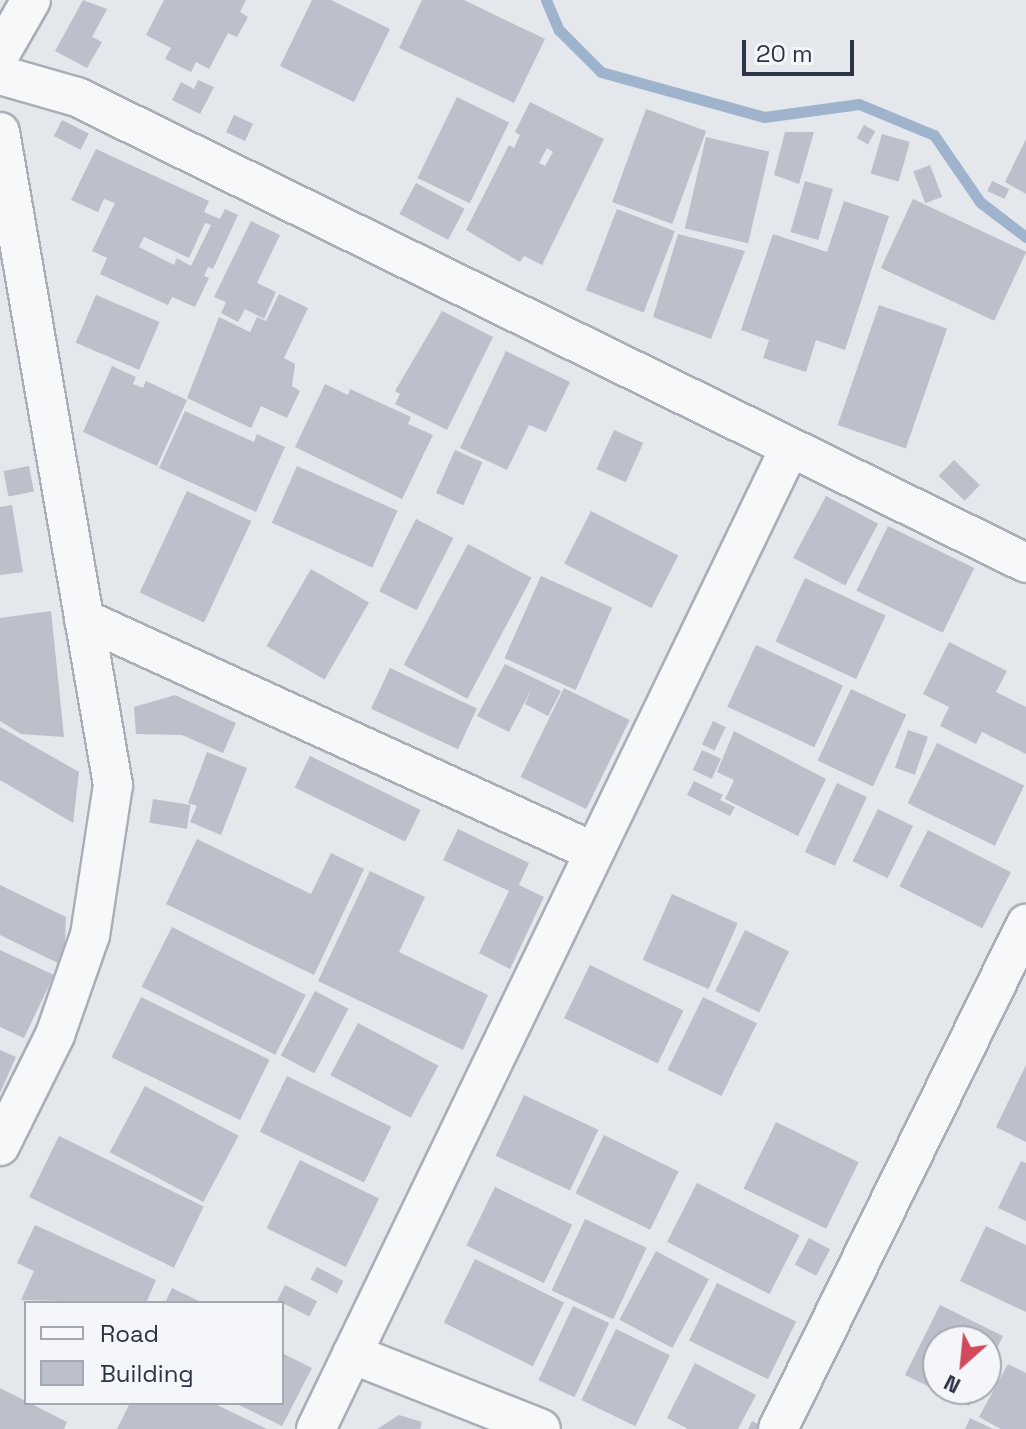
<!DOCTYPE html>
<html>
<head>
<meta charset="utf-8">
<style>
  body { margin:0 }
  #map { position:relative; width:1026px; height:1429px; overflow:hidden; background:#e4e7ec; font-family:"Space Grotesk",sans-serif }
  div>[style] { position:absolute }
  .stream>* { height:11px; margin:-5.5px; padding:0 5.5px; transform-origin:5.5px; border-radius:5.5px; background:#9fb4cc }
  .building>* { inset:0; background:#bbc0ca; transform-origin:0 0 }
  .roads { filter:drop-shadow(2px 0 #a9aeb7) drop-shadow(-2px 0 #a9aeb7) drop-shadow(0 2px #a9aeb7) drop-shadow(0 -2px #a9aeb7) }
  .street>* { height:38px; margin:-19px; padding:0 19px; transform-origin:19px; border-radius:19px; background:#f7f8fa }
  span { translate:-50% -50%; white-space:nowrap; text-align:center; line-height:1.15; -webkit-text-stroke:8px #f4f6f9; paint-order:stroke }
  .legend { position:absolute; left:24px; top:1301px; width:260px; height:104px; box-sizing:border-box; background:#f4f6f9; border:2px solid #a4a8b1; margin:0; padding:10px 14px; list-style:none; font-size:24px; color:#2b3445 }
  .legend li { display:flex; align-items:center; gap:16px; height:40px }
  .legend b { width:40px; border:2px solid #a4a8b1 }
  .north { position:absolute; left:922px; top:1325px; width:80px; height:80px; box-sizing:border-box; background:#f4f6f9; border:2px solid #a4a8b1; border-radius:50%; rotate:207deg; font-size:22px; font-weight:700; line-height:32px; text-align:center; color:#2b3445 }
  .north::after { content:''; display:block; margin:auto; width:28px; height:36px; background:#d1495b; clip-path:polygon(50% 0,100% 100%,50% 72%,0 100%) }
  .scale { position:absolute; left:742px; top:40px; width:112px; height:36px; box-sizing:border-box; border:4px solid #2b3445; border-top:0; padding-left:10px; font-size:24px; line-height:28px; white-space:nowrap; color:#2b3445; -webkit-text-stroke:6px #f4f6f9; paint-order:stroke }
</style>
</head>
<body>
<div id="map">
  <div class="stream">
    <div style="left:546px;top:0;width:33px;rotate:67deg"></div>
    <div style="left:559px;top:30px;width:59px;rotate:45deg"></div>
    <div style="left:601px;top:72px;width:169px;rotate:15.4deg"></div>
    <div style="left:764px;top:117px;width:96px;rotate:-7.8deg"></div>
    <div style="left:859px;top:104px;width:81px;rotate:22.5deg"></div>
    <div style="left:934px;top:135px;width:81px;rotate:55.5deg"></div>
    <div style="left:980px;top:202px;width:58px;rotate:37.3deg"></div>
  </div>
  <div class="building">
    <div style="clip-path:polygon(83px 0,107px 9px,92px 37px,102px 42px,87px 68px,55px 51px)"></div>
    <div style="clip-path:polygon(164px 0,246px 0,240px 12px,248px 17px,237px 37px,228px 33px,209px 69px,196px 62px,191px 72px,165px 59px,171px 48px,146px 35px)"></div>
    <div style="clip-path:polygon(312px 0,331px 0,390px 29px,354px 102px,280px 66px)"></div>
    <div style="clip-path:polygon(422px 0,464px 0,545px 39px,514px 103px,399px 48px)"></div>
    <div style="clip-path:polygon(198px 80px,214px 87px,200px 114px,172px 100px,181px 82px,194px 89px)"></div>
    <div style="left:457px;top:97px;width:58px;height:90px;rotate:26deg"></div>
    <div style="clip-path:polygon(evenodd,530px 102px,604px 139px,542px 265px,524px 256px,520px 262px,466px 230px,509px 145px,514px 148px,520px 135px,515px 132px,530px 102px,547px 148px,553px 152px,545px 166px,539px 163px,547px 148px)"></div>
    <div style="left:646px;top:109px;width:64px;height:99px;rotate:20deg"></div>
    <div style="left:234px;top:115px;width:21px;height:19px;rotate:25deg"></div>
    <div style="left:62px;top:120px;width:30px;height:18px;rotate:27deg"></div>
    <div style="left:864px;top:125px;width:13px;height:15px;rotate:29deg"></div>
    <div style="clip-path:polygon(785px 132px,814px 132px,799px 184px,774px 175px)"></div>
    <div style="left:882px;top:134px;width:29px;height:41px;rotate:16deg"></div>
    <div style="left:706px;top:137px;width:65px;height:94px;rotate:13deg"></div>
    <div style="clip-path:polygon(1026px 139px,1026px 194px,1005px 182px)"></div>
    <div style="clip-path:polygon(evenodd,96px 149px,209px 201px,204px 212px,220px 219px,225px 209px,238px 215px,213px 269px,208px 267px,204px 276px,209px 278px,195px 307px,172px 297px,168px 305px,100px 274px,107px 258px,92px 251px,115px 203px,104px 199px,98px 212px,71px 200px,96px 149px,205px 223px,211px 225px,191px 266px,177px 258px,174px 265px,139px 247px,144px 237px,189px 258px,205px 223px)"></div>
    <div style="left:930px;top:165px;width:34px;height:18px;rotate:69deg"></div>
    <div style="left:805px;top:181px;width:29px;height:53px;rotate:16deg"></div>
    <div style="left:992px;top:181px;width:19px;height:11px;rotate:25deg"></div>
    <div style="left:416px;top:183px;width:55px;height:35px;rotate:28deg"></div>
    <div style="left:913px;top:199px;width:125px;height:76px;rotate:25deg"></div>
    <div style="clip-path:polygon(844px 201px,889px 216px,845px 350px,816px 340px,806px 372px,763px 358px,769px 340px,741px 330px,773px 234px,827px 252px)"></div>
    <div style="left:617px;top:209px;width:62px;height:87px;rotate:21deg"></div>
    <div style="clip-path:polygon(251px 221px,280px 235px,257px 283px,276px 292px,264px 319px,245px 309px,238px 322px,221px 313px,226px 302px,214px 297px)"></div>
    <div style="clip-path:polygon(678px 234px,745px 251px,711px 339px,653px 317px)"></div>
    <div style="clip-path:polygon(279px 294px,308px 308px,284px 358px,295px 364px,292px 386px,300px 391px,287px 418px,261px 406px,251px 428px,187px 398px,219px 317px,250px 332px,257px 317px,266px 321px)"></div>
    <div style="left:96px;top:295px;width:69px;height:52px;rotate:23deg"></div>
    <div style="left:879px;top:305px;width:72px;height:127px;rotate:19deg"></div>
    <div style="clip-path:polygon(442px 311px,493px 337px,447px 430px,395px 404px,400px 394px,395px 391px)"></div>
    <div style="clip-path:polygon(506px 351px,570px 382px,546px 432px,529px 425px,507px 470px,460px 448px)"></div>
    <div style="clip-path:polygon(112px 366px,136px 377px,133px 384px,143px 388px,146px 381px,187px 400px,157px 466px,83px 432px)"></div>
    <div style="clip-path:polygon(325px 384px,348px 395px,350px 389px,411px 417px,408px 424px,433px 435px,402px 499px,295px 447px)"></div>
    <div style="clip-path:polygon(185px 411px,254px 442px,257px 434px,285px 447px,256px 512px,159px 468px)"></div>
    <div style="left:614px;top:430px;width:32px;height:43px;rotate:24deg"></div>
    <div style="left:455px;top:450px;width:30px;height:47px;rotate:24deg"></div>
    <div style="left:954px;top:460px;width:36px;height:22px;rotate:44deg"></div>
    <div style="left:29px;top:466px;width:26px;height:26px;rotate:79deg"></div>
    <div style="left:297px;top:466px;width:110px;height:62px;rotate:24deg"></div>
    <div style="left:187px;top:491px;width:71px;height:112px;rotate:25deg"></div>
    <div style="left:826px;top:496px;width:59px;height:70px;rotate:28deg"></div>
    <div style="clip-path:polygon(12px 505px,23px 572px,0 575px,0 507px)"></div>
    <div style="left:591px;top:511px;width:98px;height:59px;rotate:27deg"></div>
    <div style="left:416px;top:519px;width:42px;height:81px;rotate:27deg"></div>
    <div style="left:888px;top:526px;width:96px;height:72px;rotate:26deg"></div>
    <div style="left:468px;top:544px;width:72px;height:137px;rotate:28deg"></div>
    <div style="left:311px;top:569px;width:67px;height:89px;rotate:30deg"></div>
    <div style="left:541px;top:576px;width:78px;height:90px;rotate:24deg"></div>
    <div style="left:805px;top:578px;width:89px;height:70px;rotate:25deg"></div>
    <div style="clip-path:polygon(51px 611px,64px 737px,21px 734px,0 721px,0 618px)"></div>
    <div style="clip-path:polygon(949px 642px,1007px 671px,996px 692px,1026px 707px,1026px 754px,982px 732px,976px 744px,940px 726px,949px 707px,923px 694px)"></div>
    <div style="left:756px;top:645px;width:96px;height:68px;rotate:25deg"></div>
    <div style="clip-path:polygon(505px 664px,561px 691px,548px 716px,525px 704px,532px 688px,509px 732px,477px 716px)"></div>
    <div style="left:390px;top:668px;width:96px;height:45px;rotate:25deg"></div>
    <div style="left:564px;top:688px;width:73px;height:99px;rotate:26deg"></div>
    <div style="left:851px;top:689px;width:61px;height:79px;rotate:25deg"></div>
    <div style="clip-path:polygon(175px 695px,236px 723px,223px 753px,182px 735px,136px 734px,134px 707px)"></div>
    <div style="left:713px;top:721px;width:14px;height:26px;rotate:25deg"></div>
    <div style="clip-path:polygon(0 727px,79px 772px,73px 823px,0 780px)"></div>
    <div style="left:908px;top:730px;width:21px;height:40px;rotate:19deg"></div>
    <div style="clip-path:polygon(734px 731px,826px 779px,798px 836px,725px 799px,734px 780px,717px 772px)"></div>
    <div style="left:937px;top:743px;width:97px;height:67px;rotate:26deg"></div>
    <div style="left:702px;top:750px;width:21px;height:22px;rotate:25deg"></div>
    <div style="clip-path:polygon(207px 752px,247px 768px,221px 835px,190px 822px,197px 806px,188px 803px)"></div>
    <div style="left:310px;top:756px;width:123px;height:35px;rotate:26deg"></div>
    <div style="clip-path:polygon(694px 781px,723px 795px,720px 800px,735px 807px,730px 816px,687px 795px)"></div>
    <div style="left:837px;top:783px;width:33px;height:76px;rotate:25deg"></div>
    <div style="left:153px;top:799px;width:38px;height:24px;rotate:9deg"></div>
    <div style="left:878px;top:809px;width:39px;height:58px;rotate:26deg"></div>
    <div style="clip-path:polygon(458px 829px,529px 863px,519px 885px,544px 897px,510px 969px,479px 953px,509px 891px,443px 860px)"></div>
    <div style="left:928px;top:830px;width:93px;height:63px;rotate:27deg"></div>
    <div style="clip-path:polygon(197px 839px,311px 894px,331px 853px,364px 869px,314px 975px,166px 904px)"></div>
    <div style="clip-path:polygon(370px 871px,425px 897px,399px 952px,488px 995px,463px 1050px,318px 981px)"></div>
    <div style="clip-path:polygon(0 885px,66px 917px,64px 966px,0 935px)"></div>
    <div style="left:672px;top:894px;width:72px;height:72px;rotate:24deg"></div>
    <div style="left:172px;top:927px;width:150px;height:67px;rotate:27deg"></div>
    <div style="left:745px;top:930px;width:49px;height:68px;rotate:26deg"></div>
    <div style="clip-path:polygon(0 950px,54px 975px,24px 1038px,0 1027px)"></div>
    <div style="left:590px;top:965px;width:104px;height:59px;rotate:26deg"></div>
    <div style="left:315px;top:991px;width:38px;height:73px;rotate:28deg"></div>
    <div style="left:141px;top:997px;width:143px;height:67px;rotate:26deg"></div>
    <div style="left:703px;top:997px;width:60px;height:81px;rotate:26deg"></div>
    <div style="left:358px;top:1023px;width:91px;height:59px;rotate:28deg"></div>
    <div style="clip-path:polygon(0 1050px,16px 1057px,0 1093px)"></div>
    <div style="clip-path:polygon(1026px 1065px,1026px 1142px,996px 1127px)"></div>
    <div style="left:287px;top:1076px;width:116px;height:62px;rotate:26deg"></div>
    <div style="left:145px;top:1086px;width:106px;height:75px;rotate:28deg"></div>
    <div style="left:524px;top:1095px;width:82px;height:67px;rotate:25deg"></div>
    <div style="left:776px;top:1122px;width:92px;height:74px;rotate:26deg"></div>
    <div style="left:604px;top:1135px;width:83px;height:65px;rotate:26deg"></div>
    <div style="left:59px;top:1136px;width:161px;height:68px;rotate:26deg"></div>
    <div style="left:300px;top:1160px;width:88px;height:76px;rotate:26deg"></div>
    <div style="clip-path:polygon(1021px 1161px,1026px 1163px,1026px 1221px,998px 1208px)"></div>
    <div style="left:697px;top:1183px;width:115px;height:66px;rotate:27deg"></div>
    <div style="left:495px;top:1187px;width:86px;height:65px;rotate:26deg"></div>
    <div style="left:585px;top:1219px;width:68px;height:79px;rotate:25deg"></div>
    <div style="clip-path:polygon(35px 1225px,156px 1280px,146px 1303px,21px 1300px,34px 1271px,17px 1263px)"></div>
    <div style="clip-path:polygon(986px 1226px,1026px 1245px,1026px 1312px,960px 1281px)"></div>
    <div style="left:809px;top:1238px;width:24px;height:30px;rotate:28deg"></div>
    <div style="left:656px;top:1251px;width:60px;height:78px;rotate:28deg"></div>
    <div style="left:475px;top:1259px;width:99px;height:71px;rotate:26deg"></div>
    <div style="left:317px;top:1267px;width:30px;height:14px;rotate:28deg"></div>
    <div style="left:717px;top:1283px;width:88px;height:64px;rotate:26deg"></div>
    <div style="left:285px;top:1285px;width:36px;height:17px;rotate:27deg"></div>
    <div style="clip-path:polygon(172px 1288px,203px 1303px,165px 1303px)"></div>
    <div style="clip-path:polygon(940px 1305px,1003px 1336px,986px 1371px,986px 1341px,938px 1341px,938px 1389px,977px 1389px,969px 1406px,905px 1375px)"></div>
    <div style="left:573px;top:1306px;width:40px;height:82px;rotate:25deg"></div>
    <div style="left:616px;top:1329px;width:60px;height:79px;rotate:26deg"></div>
    <div style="clip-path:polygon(282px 1353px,312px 1368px,282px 1426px,235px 1403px,282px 1403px)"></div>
    <div style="clip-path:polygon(695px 1363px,756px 1395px,738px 1429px,688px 1429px,667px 1418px)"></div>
    <div style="clip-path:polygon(1008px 1364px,1026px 1373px,1026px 1429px,1001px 1429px,979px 1417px)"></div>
    <div style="clip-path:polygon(0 1388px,67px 1422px,64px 1429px,0 1429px)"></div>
    <div style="clip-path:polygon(130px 1403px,213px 1403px,267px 1429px,117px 1429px)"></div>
    <div style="clip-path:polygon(399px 1415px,422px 1422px,420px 1429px,377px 1429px)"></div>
    <div style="clip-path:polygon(970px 1418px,993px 1429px,965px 1429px)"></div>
    <div style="clip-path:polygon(752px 1421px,767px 1429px,748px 1429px)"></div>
  </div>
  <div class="roads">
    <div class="street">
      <div style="left:0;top:54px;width:62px;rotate:-60.1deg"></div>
      <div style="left:0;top:75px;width:80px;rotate:15.9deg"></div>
      <div style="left:77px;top:97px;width:1057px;rotate:26.15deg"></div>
      <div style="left:0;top:132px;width:663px;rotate:80.18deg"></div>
      <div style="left:113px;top:785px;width:152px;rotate:98.7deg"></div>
      <div style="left:90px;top:935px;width:106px;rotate:109.3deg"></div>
      <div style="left:55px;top:1035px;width:124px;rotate:116.4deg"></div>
      <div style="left:84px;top:619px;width:561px;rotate:24.55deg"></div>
      <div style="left:352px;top:1354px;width:203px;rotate:21.6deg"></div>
      <div style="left:316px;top:1429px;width:1090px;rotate:-64.23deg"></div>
      <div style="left:778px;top:1429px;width:563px;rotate:-63.84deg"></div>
    </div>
  </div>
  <ul class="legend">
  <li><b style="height:10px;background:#f7f8fa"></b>Road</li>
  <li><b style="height:22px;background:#bbc0ca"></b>Building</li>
  </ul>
  <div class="north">N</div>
  <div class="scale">20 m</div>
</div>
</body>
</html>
